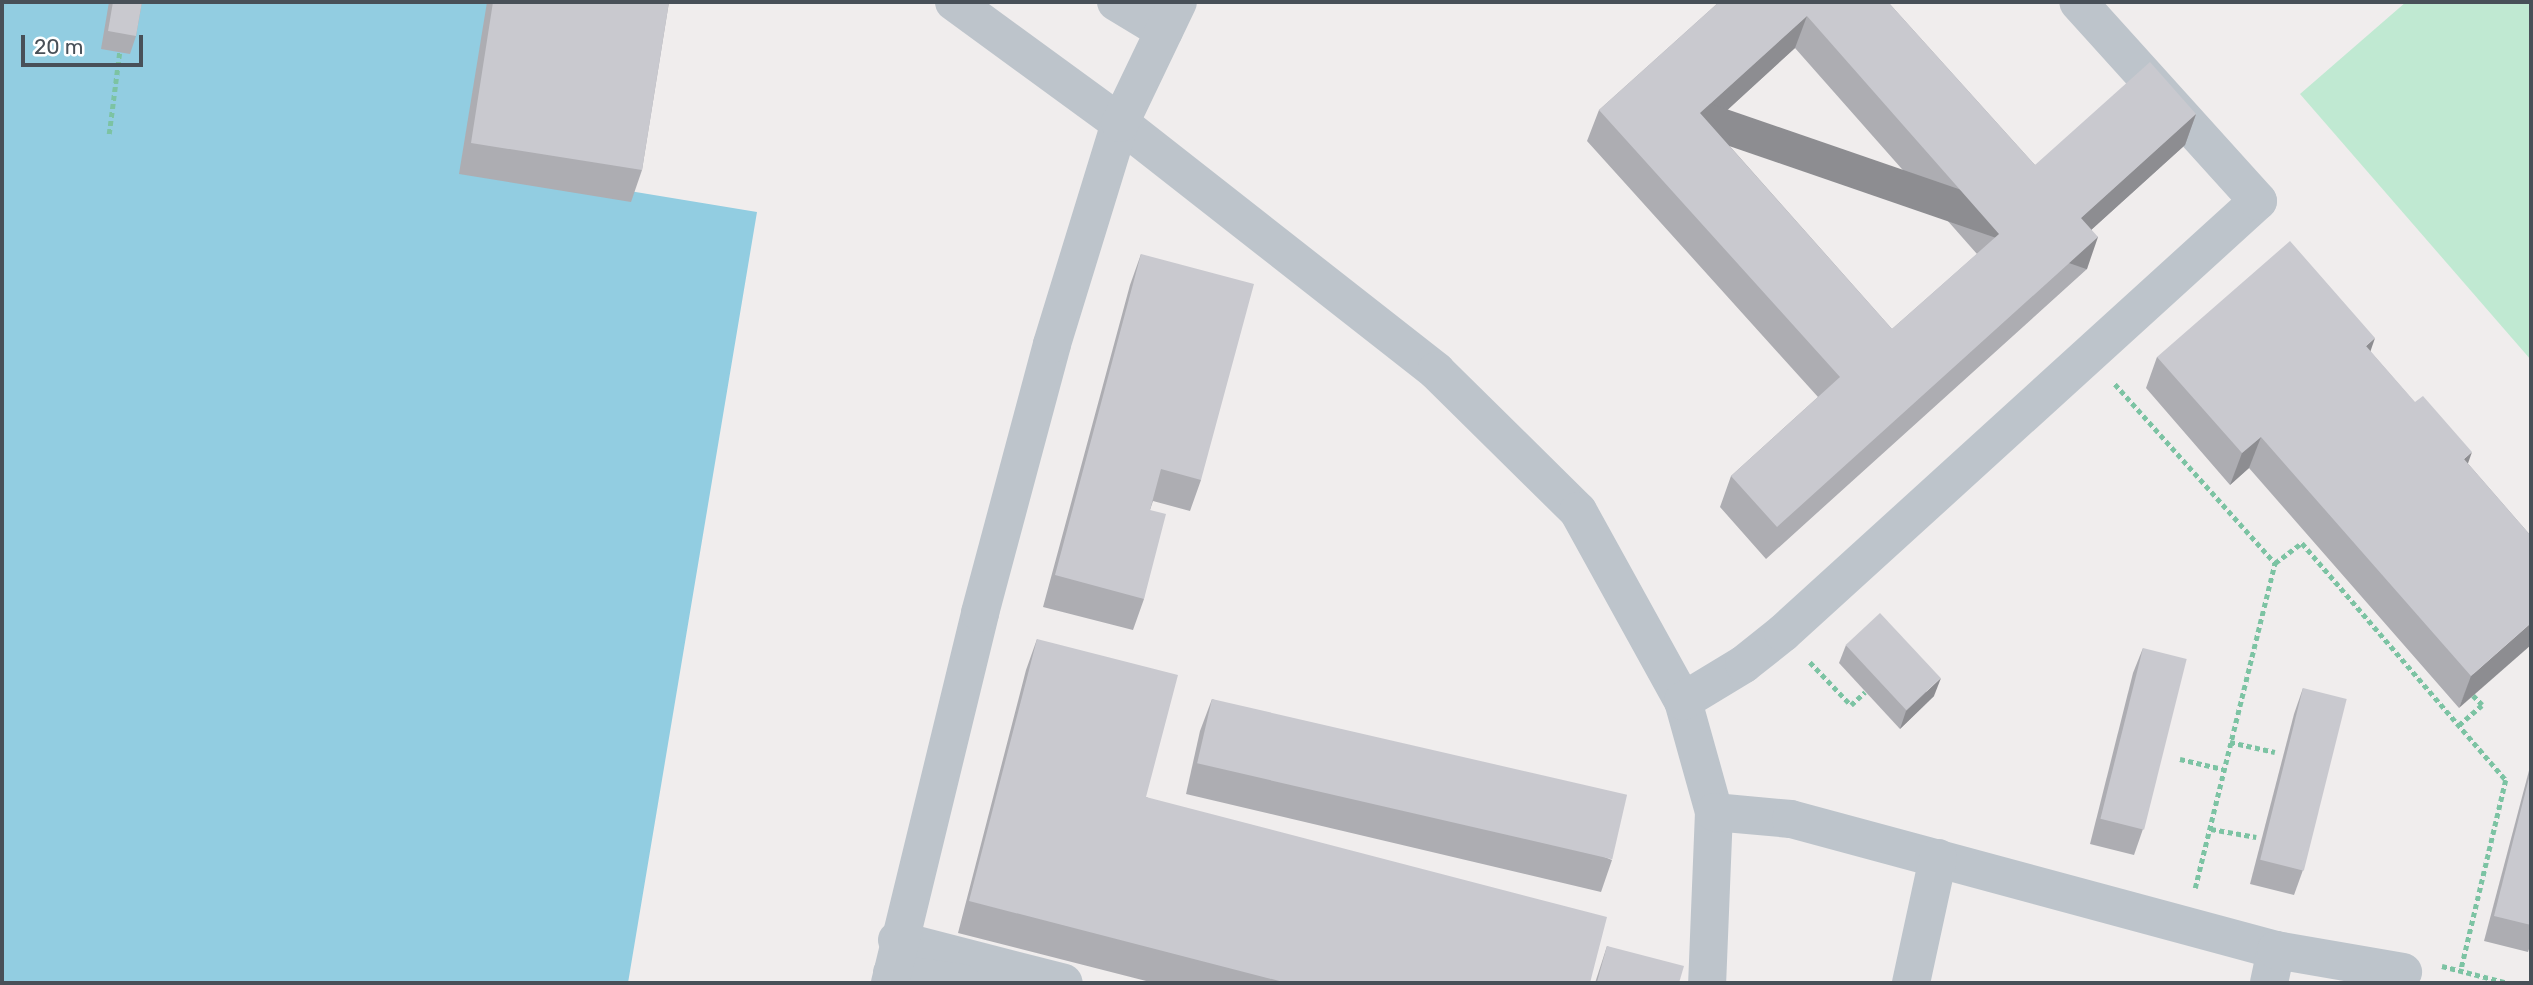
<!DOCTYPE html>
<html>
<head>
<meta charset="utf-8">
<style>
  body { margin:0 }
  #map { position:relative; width:2533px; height:985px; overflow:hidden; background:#f0eded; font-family:Rubik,sans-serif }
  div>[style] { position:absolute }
  .green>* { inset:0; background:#c0e9d2 }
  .water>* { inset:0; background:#92cde1 }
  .path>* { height:4.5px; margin-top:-2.25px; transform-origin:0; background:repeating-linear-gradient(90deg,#7cc3a3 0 5px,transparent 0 8.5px) }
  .minor>* { height:38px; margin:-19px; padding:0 19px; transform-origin:19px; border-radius:19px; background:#bdc4cb }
  .wall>* { inset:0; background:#adadb2 }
  .shaded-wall>* { inset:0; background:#8d8d91; transform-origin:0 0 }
  .building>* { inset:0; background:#c9c9cf; transform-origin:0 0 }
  span { translate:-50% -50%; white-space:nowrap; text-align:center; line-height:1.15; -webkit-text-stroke:5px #fff; paint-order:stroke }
  .frame { position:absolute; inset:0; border:4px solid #485058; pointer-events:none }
  .scale { position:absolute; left:21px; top:35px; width:122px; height:32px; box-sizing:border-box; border:4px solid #485058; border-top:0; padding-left:9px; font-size:21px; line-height:24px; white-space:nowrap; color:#485058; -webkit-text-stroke:5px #fff; paint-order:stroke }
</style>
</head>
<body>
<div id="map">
  <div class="green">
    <div style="clip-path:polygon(2406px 2px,2531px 2px,2531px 360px,2300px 94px)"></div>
  </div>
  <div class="water">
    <div style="clip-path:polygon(2px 2px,609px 2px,575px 182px,757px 212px,628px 983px,2px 983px)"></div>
  </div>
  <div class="path">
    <div style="left:109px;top:134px;width:87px;rotate:-82.7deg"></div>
    <div style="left:2115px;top:384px;width:240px;rotate:48.2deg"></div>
    <div style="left:2275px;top:563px;width:34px;rotate:-37deg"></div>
    <div style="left:2302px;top:543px;width:313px;rotate:49.3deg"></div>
    <div style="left:2506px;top:780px;width:196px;rotate:103.3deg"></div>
    <div style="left:1810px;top:662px;width:59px;rotate:46.4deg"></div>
    <div style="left:1851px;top:705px;width:19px;rotate:-43deg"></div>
    <div style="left:2459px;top:725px;width:30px;rotate:-41deg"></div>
    <div style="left:2482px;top:705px;width:13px;rotate:-135deg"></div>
    <div style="left:2230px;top:742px;width:46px;rotate:12.5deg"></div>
    <div style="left:2180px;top:759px;width:44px;rotate:13.1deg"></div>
    <div style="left:2211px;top:829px;width:46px;rotate:10.1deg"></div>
    <div style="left:2195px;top:888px;width:335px;rotate:-76.2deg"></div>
    <div style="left:2442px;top:966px;width:68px;rotate:14.4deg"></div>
  </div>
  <div class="minor">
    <div style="left:954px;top:2px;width:205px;rotate:36.1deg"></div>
    <div style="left:1120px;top:123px;width:402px;rotate:38.1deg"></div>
    <div style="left:1436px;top:371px;width:199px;rotate:44.6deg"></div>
    <div style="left:1578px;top:511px;width:217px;rotate:61.1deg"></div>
    <div style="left:1683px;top:701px;width:115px;rotate:74.4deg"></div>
    <div style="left:1714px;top:812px;width:171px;rotate:92.3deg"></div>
    <div style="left:1116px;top:2px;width:56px;rotate:31.1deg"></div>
    <div style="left:1683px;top:701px;width:71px;rotate:-31.2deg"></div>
    <div style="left:1744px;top:664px;width:50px;rotate:-38.5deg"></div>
    <div style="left:1783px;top:633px;width:642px;rotate:-42.29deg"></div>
    <div style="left:2258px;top:201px;width:268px;rotate:-132.1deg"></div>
    <div style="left:1714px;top:812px;width:77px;rotate:5.2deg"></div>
    <div style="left:1791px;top:819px;width:502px;rotate:15.12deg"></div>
    <div style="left:2276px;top:950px;width:34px;rotate:102deg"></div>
    <div style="left:897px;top:940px;width:172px;rotate:14.4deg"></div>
    <div style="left:2276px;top:950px;width:129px;rotate:9.8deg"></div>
    <div style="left:892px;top:973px;width:71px;rotate:8.1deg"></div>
    <div style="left:890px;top:983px;width:381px;rotate:-76.3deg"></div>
    <div style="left:980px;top:613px;width:278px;rotate:-75deg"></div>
    <div style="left:1052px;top:344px;width:231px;rotate:-72.9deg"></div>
    <div style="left:1120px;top:123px;width:134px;rotate:-64.4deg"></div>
    <div style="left:1911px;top:983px;width:128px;rotate:-77.8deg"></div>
  </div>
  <div class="wall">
    <div style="clip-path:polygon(109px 2px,142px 2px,136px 36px,130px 54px,101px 49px)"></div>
    <div style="clip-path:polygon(487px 2px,669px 2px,642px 170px,631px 202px,459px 174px)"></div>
    <div style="clip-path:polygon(evenodd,1719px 2px,1888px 2px,2035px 165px,2196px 114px,2185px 145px,2091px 230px,2087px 269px,1766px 559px,1720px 507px,1731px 476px,1818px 397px,1587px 141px,1599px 110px,1719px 2px,1795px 48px,1977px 254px,1892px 329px,1711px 125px,1795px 48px)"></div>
    <div style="clip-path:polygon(1141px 254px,1201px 480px,1190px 511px,1153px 501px,1150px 510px,1144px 599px,1133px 630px,1043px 607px,1130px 285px)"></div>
    <div style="clip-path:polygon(2370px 351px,2531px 536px,2459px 708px,2249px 468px,2230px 485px,2146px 388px,2157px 357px)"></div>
    <div style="clip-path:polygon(1037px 639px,1146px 797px,1590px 983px,1154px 983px,958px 933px,1026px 670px)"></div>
    <div style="clip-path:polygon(1846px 645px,1934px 696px,1900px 729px,1839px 663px)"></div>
    <div style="clip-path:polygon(2143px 648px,2143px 829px,2134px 855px,2090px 844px,2133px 673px)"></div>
    <div style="clip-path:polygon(2303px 688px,2303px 870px,2294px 895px,2250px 884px,2294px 714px)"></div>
    <div style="clip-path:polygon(1212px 699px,1612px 860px,1601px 892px,1186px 794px,1200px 731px)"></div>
    <div style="clip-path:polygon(2531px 763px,2531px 943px,2528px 952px,2484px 941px)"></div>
    <div style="clip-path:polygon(1607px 946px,1679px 983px,1595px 983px)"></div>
  </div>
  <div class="shaded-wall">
    <div style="clip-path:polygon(1807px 16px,1795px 48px,1689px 145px,1700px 113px)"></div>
    <div style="clip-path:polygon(2196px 114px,2185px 145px,2069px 250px,2081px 218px)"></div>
    <div style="left:2098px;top:237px;width:34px;height:433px;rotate:109deg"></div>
    <div style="clip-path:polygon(2375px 338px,2364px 370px,2366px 346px)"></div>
    <div style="clip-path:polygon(2261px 437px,2249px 468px,2230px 485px,2242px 453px)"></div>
    <div style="clip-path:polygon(2472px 452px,2461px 483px,2464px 459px)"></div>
    <div style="clip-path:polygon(2531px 623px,2531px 645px,2459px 708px,2471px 676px)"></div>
    <div style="clip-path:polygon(1941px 678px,1934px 696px,1900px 729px,1906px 711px)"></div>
  </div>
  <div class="building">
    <div style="clip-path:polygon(113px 2px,142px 2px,136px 36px,108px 31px)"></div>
    <div style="clip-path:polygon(493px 2px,669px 2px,642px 170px,471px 143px)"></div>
    <div style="clip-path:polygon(evenodd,1719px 2px,1888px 2px,2035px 165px,2150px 62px,2196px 114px,2081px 218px,2098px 237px,1777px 527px,1731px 476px,1840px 377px,1599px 110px,1719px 2px,1807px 16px,1999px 234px,1892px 329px,1700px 113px,1807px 16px)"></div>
    <div style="clip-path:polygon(2290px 241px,2375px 338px,2366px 346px,2415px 402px,2423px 396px,2472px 452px,2464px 459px,2531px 536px,2531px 623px,2471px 676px,2261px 437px,2242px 453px,2157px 357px)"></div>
    <div style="clip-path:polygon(1141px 254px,1254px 284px,1201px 480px,1161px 469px,1150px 510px,1166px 514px,1144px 599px,1055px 575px)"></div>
    <div style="left:1880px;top:613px;width:89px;height:47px;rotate:47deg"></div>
    <div style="clip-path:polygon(1037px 639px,1178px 675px,1146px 797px,1607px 917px,1590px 983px,1287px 983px,969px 901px)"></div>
    <div style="left:2143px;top:648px;width:45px;height:176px;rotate:14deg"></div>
    <div style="left:2303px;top:688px;width:45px;height:177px;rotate:14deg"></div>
    <div style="left:1212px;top:699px;width:426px;height:66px;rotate:13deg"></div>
    <div style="clip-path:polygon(2531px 770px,2531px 925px,2494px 916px)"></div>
    <div style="clip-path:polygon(1607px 946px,1684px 966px,1679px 983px,1601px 983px,1597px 982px)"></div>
  </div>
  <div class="frame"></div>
  <div class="scale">20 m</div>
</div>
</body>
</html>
